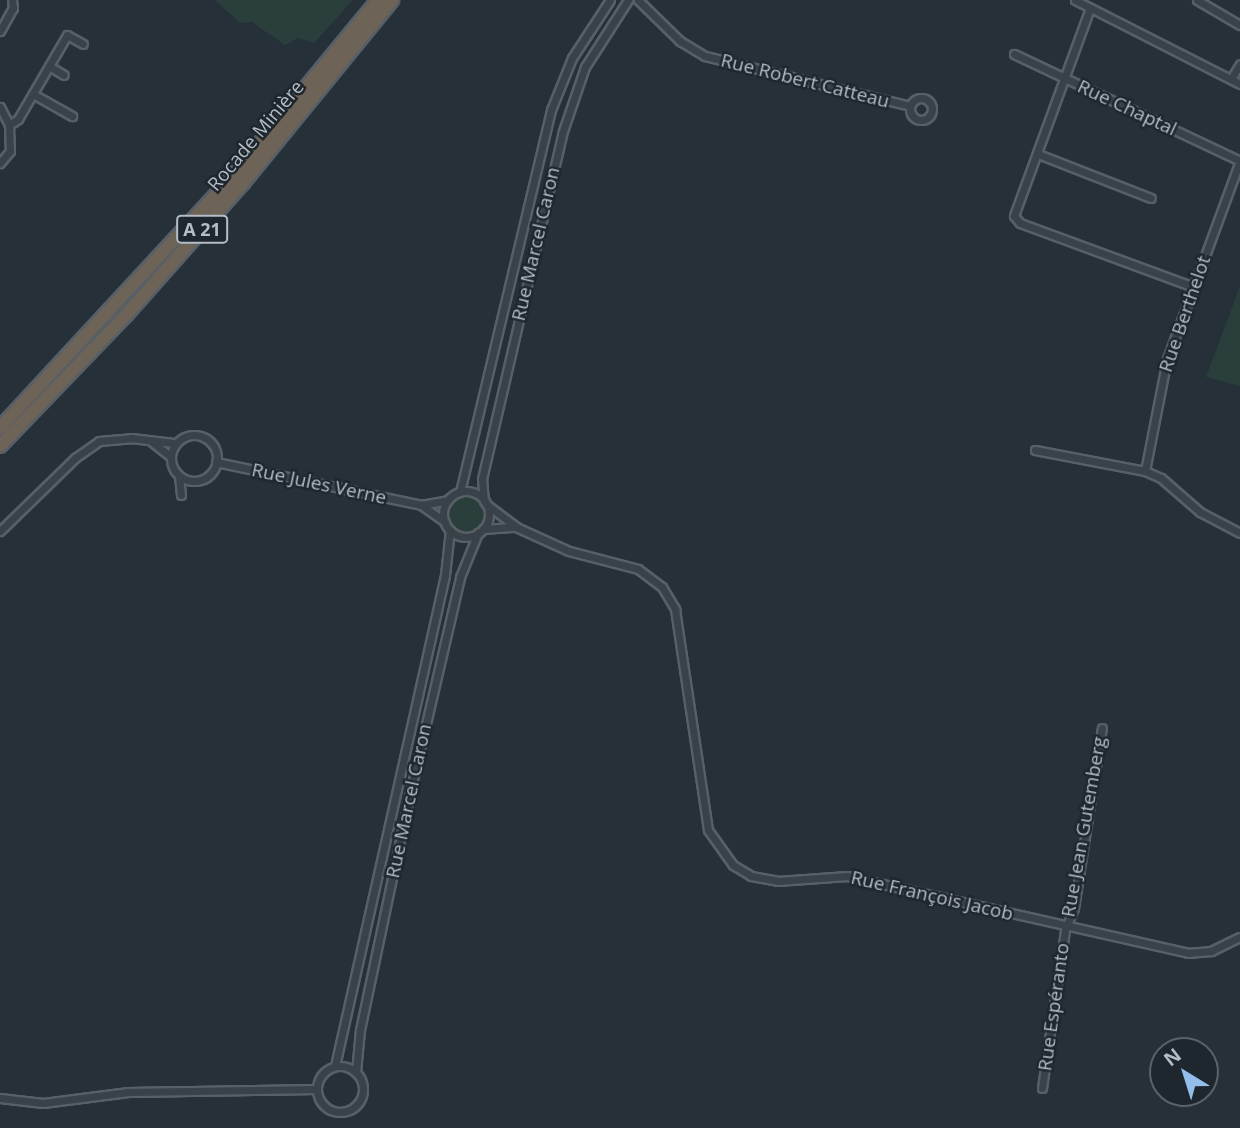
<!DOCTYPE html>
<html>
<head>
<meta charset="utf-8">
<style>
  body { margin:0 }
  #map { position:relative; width:1240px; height:1128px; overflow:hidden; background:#253039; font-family:"Open Sans",sans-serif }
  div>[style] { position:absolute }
  .green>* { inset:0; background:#2a3e3c }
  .round { border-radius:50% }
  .roads { filter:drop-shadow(2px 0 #575f67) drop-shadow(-2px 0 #575f67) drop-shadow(0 2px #575f67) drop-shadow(0 -2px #575f67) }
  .minor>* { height:7px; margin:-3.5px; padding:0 3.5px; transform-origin:3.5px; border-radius:3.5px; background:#394149 }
  .minor>.ring { margin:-3.5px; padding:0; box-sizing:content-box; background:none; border:7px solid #394149; border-radius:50% }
  .motorway>* { height:12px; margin:-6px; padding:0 6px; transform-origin:6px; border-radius:6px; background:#6e6357 }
  span { translate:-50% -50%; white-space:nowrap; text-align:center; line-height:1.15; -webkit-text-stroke:5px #1e262e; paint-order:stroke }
  .shield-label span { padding:2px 5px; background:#1e262e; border:2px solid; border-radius:5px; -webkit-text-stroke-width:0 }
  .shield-label { font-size:18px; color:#b4bcc5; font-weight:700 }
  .street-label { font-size:19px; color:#b4bcc5 }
  .north { position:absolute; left:1149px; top:1037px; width:70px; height:70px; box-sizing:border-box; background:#1e262e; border:2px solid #5a626a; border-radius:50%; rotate:322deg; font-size:19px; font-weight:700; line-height:28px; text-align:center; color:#b4bcc5 }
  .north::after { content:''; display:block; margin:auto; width:24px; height:32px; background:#93beeb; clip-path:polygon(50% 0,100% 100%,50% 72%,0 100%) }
</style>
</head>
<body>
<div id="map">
  <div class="green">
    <div style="clip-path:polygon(215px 0,353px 0,314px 43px,298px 38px,285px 45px,252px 22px,240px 23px)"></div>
    <div style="clip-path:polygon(1240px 286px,1240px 386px,1206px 377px)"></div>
    <div class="round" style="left:448px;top:497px;width:36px;height:36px"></div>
  </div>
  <div class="roads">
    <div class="minor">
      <div style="left:638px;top:0;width:59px;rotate:44.3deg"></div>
      <div style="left:680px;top:41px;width:29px;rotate:31deg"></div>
      <div style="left:705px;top:56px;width:211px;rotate:13.7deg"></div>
      <div style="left:1075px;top:0;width:185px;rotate:27deg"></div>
      <div style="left:1197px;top:0;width:50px;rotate:30.2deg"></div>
      <div style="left:1090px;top:8px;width:221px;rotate:110.1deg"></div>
      <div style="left:1014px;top:216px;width:9px;rotate:49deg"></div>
      <div style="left:1020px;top:223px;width:185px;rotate:20.2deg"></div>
      <div style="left:0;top:31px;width:26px;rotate:-61deg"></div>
      <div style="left:13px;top:8px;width:8px;rotate:-97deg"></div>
      <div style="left:1014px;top:54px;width:250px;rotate:25.3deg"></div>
      <div style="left:49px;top:66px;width:17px;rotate:31deg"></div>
      <div style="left:1231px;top:79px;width:17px;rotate:-59deg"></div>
      <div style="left:33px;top:94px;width:45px;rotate:29.4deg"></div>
      <div class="ring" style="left:910px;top:98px;width:15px;height:15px"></div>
      <div style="left:0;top:107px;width:20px;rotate:63deg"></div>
      <div style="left:9px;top:125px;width:26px;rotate:88deg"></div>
      <div style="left:10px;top:151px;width:16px;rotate:130deg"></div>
      <div style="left:9px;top:125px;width:11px;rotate:-34deg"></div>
      <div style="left:18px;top:119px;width:97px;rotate:-59.7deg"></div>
      <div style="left:67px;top:35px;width:18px;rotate:29deg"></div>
      <div style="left:1038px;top:154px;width:121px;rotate:21.3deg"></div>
      <div class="ring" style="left:171px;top:435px;width:39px;height:39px"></div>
      <div style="left:152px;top:442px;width:23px;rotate:38deg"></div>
      <div style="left:1035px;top:450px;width:112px;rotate:10.8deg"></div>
      <div style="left:1145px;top:471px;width:17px;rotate:24deg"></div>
      <div style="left:1161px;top:478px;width:52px;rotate:41.1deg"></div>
      <div style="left:1200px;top:512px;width:45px;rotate:27.7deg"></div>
      <div style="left:216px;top:462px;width:209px;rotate:11.8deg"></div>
      <div style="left:421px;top:505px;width:29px;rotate:35deg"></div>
      <div style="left:1145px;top:471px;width:114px;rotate:-78.9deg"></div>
      <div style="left:1167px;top:359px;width:211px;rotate:-69.8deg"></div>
      <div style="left:179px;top:476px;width:19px;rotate:84deg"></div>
      <div class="ring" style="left:443px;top:491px;width:39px;height:39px"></div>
      <div style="left:460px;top:492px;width:393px;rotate:-76.6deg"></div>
      <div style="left:551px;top:110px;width:56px;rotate:-68deg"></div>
      <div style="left:572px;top:58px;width:69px;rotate:-56.8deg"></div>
      <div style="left:484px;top:501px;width:22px;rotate:-95deg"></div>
      <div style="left:482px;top:479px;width:354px;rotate:-76.9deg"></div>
      <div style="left:562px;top:134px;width:71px;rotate:-71.1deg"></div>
      <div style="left:585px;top:67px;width:80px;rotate:-57.3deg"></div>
      <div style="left:486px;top:504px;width:38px;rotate:37deg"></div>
      <div style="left:516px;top:527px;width:58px;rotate:24.4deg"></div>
      <div style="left:569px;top:551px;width:71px;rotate:14.6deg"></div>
      <div style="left:638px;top:569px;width:30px;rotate:37deg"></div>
      <div style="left:662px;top:587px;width:26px;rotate:59deg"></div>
      <div style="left:675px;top:609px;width:223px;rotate:81.5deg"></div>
      <div style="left:708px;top:830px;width:43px;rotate:54.5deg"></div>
      <div style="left:733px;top:865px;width:21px;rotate:31deg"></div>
      <div style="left:751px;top:876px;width:27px;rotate:10deg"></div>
      <div style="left:778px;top:881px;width:69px;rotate:-4.1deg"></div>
      <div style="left:847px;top:876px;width:350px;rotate:12.7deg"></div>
      <div style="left:1188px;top:953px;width:23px;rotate:-5deg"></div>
      <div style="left:1211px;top:951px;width:32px;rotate:-26deg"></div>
      <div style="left:421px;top:505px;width:27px;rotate:-10deg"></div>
      <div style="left:483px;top:529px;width:32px;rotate:-4deg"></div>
      <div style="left:0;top:531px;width:105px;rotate:-44.2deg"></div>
      <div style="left:75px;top:458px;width:29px;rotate:-35deg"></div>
      <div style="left:99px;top:441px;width:32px;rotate:-5deg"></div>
      <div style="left:131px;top:438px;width:43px;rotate:6.6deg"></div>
      <div style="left:335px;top:1066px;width:503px;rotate:-77.37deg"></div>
      <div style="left:445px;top:575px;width:45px;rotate:-83.7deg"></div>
      <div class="ring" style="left:317px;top:1066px;width:39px;height:39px"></div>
      <div style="left:356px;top:1072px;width:42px;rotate:-84.6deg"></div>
      <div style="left:360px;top:1030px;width:238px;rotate:-78.1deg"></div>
      <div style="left:409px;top:797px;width:226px;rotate:-76.9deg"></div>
      <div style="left:460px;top:577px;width:48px;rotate:-67.8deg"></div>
      <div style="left:1042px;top:1088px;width:160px;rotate:-81.7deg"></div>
      <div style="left:1065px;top:930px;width:24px;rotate:-68deg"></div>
      <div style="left:1074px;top:908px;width:182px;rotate:-81.2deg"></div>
      <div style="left:0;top:1098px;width:43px;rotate:6.6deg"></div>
      <div style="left:43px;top:1103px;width:86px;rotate:-7.4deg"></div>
      <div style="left:128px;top:1092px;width:189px;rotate:-0.9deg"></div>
    </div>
    <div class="motorway">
      <div style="left:0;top:428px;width:343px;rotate:-47.2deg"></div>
      <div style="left:233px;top:176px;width:228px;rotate:-50.5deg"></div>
      <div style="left:0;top:446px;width:183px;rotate:-46.1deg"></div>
      <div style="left:127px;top:314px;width:175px;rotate:-48.5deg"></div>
      <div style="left:243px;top:183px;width:236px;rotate:-50.8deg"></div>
    </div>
  </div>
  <div class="shield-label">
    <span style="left:202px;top:229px">A 21</span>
  </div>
  <div class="street-label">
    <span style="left:805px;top:81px;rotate:14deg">Rue Robert Catteau</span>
    <span style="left:1127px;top:108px;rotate:25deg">Rue Chaptal</span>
    <span style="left:256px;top:136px;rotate:-50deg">Rocade Minière</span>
    <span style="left:536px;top:244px;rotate:-77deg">Rue Marcel Caron</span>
    <span style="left:1185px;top:314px;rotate:-71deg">Rue Berthelot</span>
    <span style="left:319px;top:484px;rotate:12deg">Rue Jules Verne</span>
    <span style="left:409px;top:801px;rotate:-78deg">Rue Marcel Caron</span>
    <span style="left:1084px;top:827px;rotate:-80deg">Rue Jean Gutemberg</span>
    <span style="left:932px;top:896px;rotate:13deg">Rue François Jacob</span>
    <span style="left:1054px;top:1007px;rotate:-82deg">Rue Espéranto</span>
  </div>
  <div class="north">N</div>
</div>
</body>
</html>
